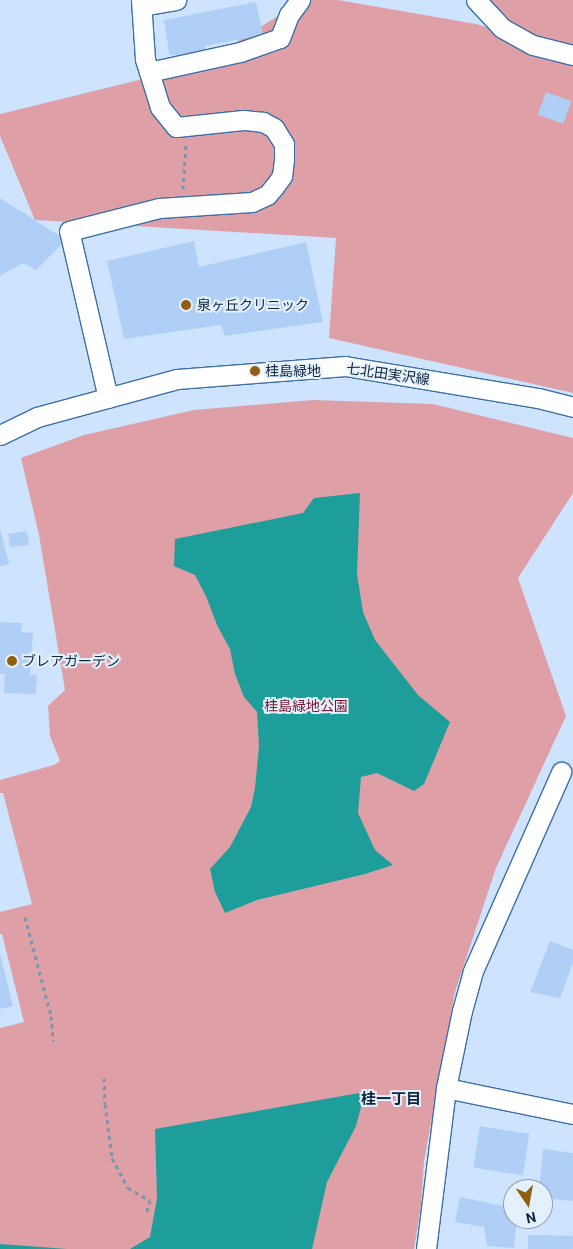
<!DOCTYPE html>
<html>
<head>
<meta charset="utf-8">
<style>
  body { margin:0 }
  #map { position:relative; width:573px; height:1249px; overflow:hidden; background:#cee4fe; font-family:Roboto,"Noto Sans JP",sans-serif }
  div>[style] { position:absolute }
  .green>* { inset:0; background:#dea0a6 }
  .water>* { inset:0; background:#1d9e9b }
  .building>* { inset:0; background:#afcff6; transform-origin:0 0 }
  .path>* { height:3px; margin-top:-1.5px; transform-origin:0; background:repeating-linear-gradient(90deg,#7e94ad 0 4px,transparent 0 8px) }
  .roads { filter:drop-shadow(1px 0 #3b6fa9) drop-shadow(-1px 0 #3b6fa9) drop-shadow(0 1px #3b6fa9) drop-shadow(0 -1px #3b6fa9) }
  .minor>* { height:19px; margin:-9.5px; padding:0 9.5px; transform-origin:9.5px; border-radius:9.5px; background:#fff }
  .dots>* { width:14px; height:14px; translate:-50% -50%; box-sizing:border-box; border:2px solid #e5f0fd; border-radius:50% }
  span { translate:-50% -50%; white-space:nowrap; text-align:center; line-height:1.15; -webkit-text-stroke:4px #e5f0fd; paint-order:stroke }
  .poi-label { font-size:14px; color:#0e243c }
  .left { translate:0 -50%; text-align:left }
  .street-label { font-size:14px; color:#0e243c }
  .park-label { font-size:14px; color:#79152e }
  .neighbourhood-label { font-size:15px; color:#0e243c; font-weight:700 }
  .north { position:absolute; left:503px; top:1179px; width:50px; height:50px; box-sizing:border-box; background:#e5f0fd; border:1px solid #8f9eb0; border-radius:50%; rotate:168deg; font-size:14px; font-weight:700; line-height:20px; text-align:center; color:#0e243c }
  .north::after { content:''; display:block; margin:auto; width:18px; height:22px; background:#91600f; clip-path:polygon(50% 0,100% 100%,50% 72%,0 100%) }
</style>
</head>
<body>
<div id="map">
  <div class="green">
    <div style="clip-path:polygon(303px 0,338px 0,476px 24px,545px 45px,472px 0,573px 0,573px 393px,329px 338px,336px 238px,35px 220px,0 136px,0 114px,200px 65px)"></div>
    <div style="clip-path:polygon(313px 400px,433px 404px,573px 438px,573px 493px,518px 578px,566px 716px,496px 868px,455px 992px,424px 1161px,421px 1205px,414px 1249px,0 1249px,0 1028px,24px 1022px,2px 934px,0 934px,0 912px,32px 904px,3px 793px,0 793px,0 780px,54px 765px,60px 761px,50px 736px,48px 706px,65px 690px,39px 535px,21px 458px,84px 435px,194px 410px)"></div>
  </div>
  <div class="water">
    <div style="clip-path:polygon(360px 493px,357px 574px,363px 612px,375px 640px,418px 695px,450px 722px,424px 784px,414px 791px,377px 773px,361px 777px,358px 813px,375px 850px,393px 865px,365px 874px,257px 900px,225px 913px,215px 892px,210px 869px,230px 847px,251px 807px,255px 788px,259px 746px,257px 712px,244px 697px,235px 674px,230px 649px,217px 625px,206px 596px,195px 575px,174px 566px,175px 539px,303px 513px,314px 498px)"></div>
    <div style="clip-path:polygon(365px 1092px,356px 1126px,327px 1182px,312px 1249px,130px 1249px,150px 1237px,157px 1198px,155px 1129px)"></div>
    <div style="clip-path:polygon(0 1244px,67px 1249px,71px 1249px,0 1249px)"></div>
  </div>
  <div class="building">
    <div style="clip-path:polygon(256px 2px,263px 35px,205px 46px,205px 52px,180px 57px,169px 54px,164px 20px)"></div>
    <div style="left:546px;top:92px;width:27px;height:24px;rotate:20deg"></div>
    <div style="clip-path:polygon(0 198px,66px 240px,36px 270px,23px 263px,0 276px)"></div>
    <div style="clip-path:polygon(194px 241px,199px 267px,306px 242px,323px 322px,225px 336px,221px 325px,124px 339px,107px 261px)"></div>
    <div style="clip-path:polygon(0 529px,9px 564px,0 566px)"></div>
    <div style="left:27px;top:531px;width:14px;height:19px;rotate:82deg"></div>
    <div style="clip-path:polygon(0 622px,22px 623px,21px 632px,33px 633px,30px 675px,37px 675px,36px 694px,4px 693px,5px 674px,0 674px)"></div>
    <div style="clip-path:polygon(550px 941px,573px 950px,573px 963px,560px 998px,530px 992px)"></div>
    <div style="clip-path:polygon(0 953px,13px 1006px,0 1009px)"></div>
    <div style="left:480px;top:1126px;width:50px;height:42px;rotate:9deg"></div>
    <div style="clip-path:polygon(543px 1149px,573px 1153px,573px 1201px,543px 1198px,543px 1189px,539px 1189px)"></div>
    <div style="clip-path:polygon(460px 1197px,513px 1208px,513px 1219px,517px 1219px,514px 1248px,487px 1246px,484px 1227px,455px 1222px)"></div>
    <div style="left:528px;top:1235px;width:45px;height:14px;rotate:1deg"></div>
  </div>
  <div class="path">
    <div style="left:183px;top:189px;width:46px;rotate:-86.3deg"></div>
    <div style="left:25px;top:917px;width:102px;rotate:75.3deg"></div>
    <div style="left:51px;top:1016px;width:25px;rotate:85deg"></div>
    <div style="left:104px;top:1078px;width:26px;rotate:88deg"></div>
    <div style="left:105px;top:1104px;width:54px;rotate:82.6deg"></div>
    <div style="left:112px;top:1158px;width:34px;rotate:62deg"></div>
    <div style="left:128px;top:1188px;width:25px;rotate:29deg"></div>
    <div style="left:150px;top:1200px;width:16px;rotate:105deg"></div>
  </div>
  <div class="roads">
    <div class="minor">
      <div style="left:476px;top:0;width:38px;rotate:47deg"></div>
      <div style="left:502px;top:28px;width:35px;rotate:29deg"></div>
      <div style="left:533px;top:45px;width:41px;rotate:14deg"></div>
      <div style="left:142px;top:6px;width:35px;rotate:-10deg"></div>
      <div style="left:149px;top:72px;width:93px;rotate:-12.4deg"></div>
      <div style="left:240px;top:52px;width:42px;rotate:-19.3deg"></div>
      <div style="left:280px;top:38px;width:25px;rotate:-69deg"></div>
      <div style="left:289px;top:15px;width:19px;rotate:-54deg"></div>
      <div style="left:108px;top:398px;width:171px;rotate:-103.1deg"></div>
      <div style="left:69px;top:231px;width:93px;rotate:-14.3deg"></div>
      <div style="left:159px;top:208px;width:93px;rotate:-3.7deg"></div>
      <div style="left:252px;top:202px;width:17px;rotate:-25deg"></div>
      <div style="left:267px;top:195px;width:11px;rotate:-49deg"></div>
      <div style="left:274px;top:187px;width:14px;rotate:-54deg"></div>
      <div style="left:282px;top:176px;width:17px;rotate:-83deg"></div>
      <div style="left:284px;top:159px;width:15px;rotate:-90deg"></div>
      <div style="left:284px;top:144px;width:19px;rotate:-122deg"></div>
      <div style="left:274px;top:128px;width:13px;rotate:-151deg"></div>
      <div style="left:263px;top:122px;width:20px;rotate:-174deg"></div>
      <div style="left:243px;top:120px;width:67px;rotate:174deg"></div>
      <div style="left:176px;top:127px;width:26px;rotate:-129deg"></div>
      <div style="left:160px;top:107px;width:50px;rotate:-107.4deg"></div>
      <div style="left:145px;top:59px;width:59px;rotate:-93.9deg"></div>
      <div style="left:0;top:435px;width:41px;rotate:-25.9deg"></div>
      <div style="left:37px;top:417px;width:145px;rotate:-15.2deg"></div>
      <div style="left:177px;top:379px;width:169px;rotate:-4.4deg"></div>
      <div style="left:345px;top:366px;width:196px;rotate:9.4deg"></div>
      <div style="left:538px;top:398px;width:36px;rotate:14deg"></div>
      <div style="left:446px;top:1088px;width:130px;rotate:11.6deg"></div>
      <div style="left:426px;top:1249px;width:162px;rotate:-82.9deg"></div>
      <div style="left:446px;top:1088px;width:79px;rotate:-78.3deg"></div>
      <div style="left:462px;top:1011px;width:41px;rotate:-74.6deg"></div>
      <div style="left:473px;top:971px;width:218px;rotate:-66.1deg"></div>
    </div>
  </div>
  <div class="dots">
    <div style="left:186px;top:305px;background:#91600f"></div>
    <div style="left:255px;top:371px;background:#91600f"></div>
    <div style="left:12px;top:661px;background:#91600f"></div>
  </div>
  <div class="poi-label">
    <span class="left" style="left:197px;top:305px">泉ヶ丘クリニック</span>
    <span class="left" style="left:265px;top:371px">桂島緑地</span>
    <span class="left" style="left:22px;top:661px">ブレアガーデン</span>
  </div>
  <div class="street-label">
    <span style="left:388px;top:374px;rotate:8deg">七北田実沢線</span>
  </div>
  <div class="park-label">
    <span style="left:306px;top:706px">桂島緑地公園</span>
  </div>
  <div class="neighbourhood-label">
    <span style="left:391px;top:1100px">桂一丁目</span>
  </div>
  <div class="north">N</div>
</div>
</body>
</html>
